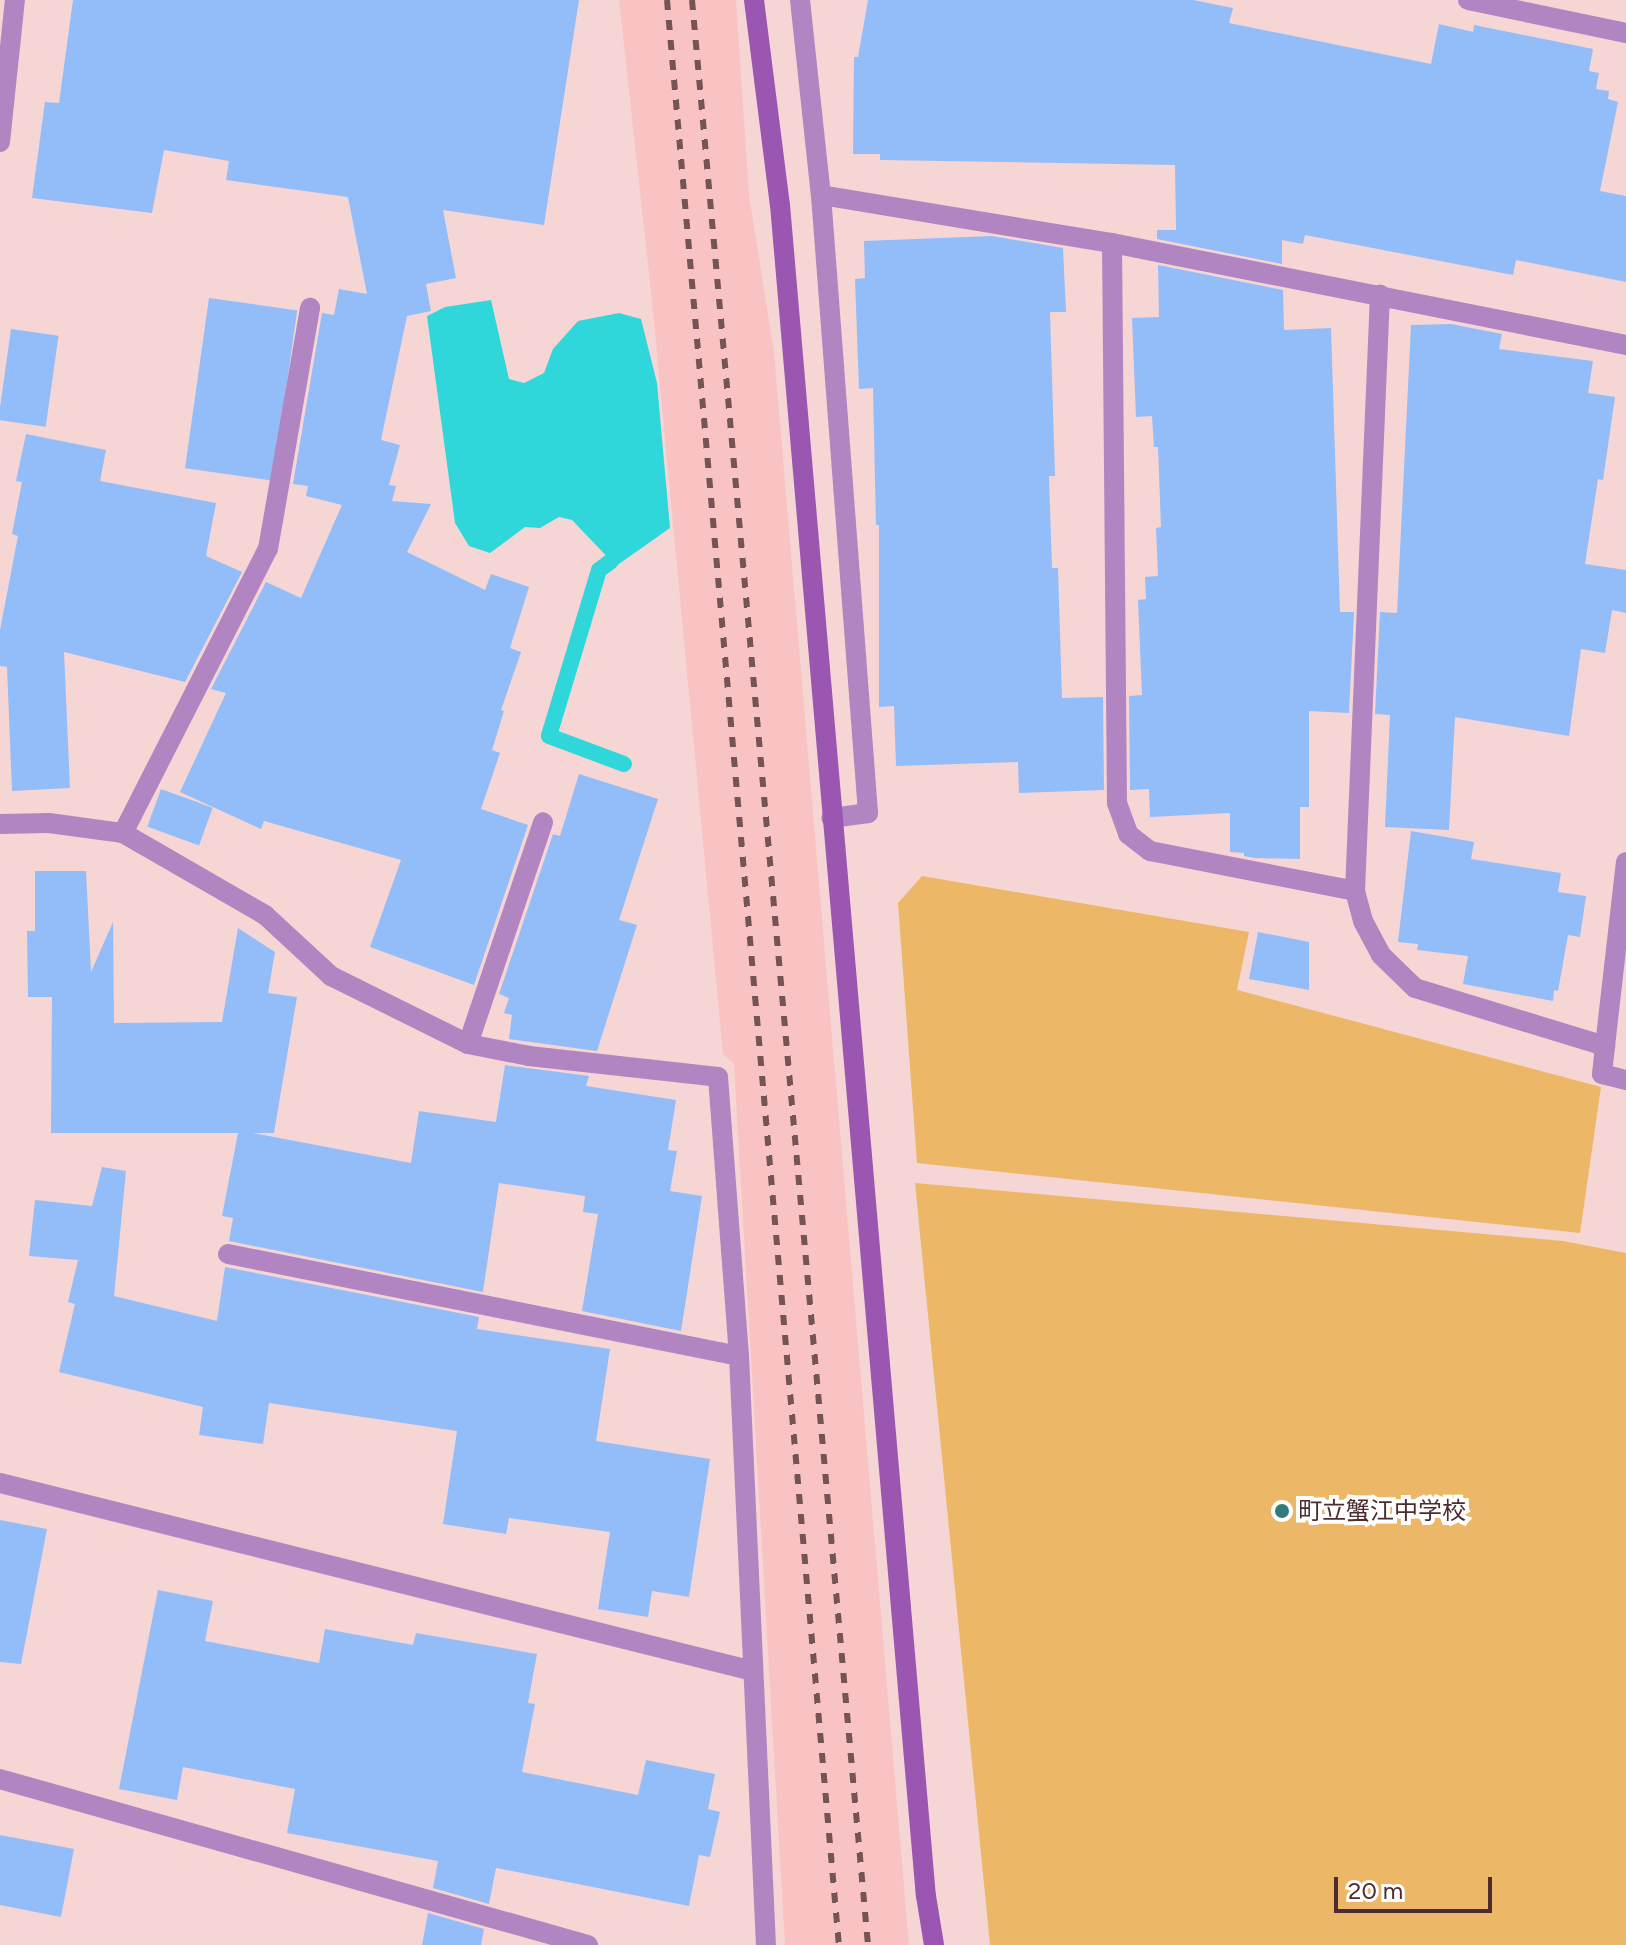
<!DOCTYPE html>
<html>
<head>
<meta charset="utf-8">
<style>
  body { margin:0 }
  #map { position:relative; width:1626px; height:1945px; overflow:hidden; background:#f6d5d5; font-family:Figtree,"Noto Sans JP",sans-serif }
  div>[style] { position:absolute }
  .built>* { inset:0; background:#f9c3c4 }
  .green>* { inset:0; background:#ecb867 }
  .water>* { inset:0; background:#30d7da }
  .stream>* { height:16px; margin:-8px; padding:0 8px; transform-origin:8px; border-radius:8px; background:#30d7da }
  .building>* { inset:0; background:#93bdf8; transform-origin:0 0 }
  .lane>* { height:20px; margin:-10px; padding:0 10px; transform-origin:10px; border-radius:10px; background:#b185c1 }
  .street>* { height:20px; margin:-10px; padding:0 10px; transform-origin:10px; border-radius:10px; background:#b185c1 }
  .secondary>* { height:20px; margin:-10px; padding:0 10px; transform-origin:10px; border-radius:10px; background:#9a56b0 }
  .rail>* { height:6px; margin-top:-3px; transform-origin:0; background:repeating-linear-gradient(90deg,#745455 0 10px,transparent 0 20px) }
  .dots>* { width:22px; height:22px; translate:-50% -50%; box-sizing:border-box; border:4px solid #fff; border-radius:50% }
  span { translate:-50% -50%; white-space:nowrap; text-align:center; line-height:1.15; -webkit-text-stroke:8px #fff; paint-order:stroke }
  .poi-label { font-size:24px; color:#4c2c2e }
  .left { translate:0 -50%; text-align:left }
  .scale { position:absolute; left:1334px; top:1877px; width:158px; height:36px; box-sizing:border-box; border:4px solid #4c2c2e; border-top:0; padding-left:10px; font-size:24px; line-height:28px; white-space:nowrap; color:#4c2c2e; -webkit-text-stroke:6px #fff; paint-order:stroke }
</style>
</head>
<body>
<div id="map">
  <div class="built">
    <div style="clip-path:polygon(619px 0,736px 0,749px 195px,774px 352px,909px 1945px,785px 1945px,734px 1064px,723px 1054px,652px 301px)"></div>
  </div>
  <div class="green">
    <div style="clip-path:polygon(922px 876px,1249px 932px,1237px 990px,1601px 1087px,1580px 1233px,917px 1163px,898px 903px)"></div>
    <div style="clip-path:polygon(915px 1183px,1563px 1241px,1626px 1253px,1626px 1945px,990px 1945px)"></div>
  </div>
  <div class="water">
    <div style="clip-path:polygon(491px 300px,509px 379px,524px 383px,544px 373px,553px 349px,578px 321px,619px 313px,641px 319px,657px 383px,670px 528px,616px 566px,572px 520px,559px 517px,540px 528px,525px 527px,490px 553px,469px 546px,455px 523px,427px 316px,445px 307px)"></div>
  </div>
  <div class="stream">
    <div style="left:611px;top:561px;width:15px;rotate:143deg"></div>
    <div style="left:599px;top:570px;width:173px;rotate:106.8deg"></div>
    <div style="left:549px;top:736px;width:80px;rotate:20.5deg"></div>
  </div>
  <div class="building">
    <div style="clip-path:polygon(73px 0,579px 0,544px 225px,443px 210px,456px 278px,426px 284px,431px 311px,407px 316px,381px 440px,400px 445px,389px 485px,396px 486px,392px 501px,431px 504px,407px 552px,485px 590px,491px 574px,529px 587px,510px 648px,521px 652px,501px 710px,504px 711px,492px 750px,500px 753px,481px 809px,528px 825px,474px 985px,370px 947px,401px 860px,264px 821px,261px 829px,180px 792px,226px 693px,211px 689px,266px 582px,301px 598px,342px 505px,306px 496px,308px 486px,293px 484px,322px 313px,334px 315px,339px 289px,367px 294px,348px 197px,226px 180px,229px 161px,164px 150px,152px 213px,32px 198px,45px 102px,59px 103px)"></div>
    <div style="clip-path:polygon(868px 0,1193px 0,1233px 8px,1229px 23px,1431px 64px,1439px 24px,1473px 32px,1474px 25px,1593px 49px,1589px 71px,1599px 73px,1596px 89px,1609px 91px,1608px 99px,1618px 102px,1600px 191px,1626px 196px,1626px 282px,1516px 260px,1513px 275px,1305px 235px,1303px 244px,1282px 240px,1282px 264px,1157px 239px,1157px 230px,1176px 230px,1175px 165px,880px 160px,880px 154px,853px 154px,854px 57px,858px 57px)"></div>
    <div style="clip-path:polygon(992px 236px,1063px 248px,1066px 312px,1050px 312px,1055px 476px,1049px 476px,1052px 568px,1058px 568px,1062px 698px,1103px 697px,1104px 790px,1019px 793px,1018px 762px,896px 766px,894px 706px,879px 707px,879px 525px,876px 525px,873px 388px,859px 389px,855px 279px,865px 278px,864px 241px)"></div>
    <div style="clip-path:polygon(1158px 265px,1283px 290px,1284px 330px,1331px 328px,1340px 612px,1354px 612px,1349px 713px,1309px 711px,1309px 807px,1300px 807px,1300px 859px,1255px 858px,1244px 856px,1244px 853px,1230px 852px,1230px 813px,1150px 817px,1149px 789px,1130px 790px,1129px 696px,1142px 695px,1138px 600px,1146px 599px,1145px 577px,1158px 576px,1156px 528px,1161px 527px,1158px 447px,1154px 447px,1152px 416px,1136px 417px,1132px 318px,1159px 317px)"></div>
    <div style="left:209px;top:298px;width:89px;height:172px;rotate:8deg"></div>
    <div style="clip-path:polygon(1451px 324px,1502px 334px,1499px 349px,1593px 361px,1588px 393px,1615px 397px,1603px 480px,1598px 479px,1585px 564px,1626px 570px,1626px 613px,1612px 610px,1605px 653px,1581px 649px,1569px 736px,1455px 717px,1449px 830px,1385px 827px,1390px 715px,1375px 714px,1380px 612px,1397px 613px,1411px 325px)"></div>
    <div style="left:11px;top:329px;width:48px;height:92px;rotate:8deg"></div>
    <div style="clip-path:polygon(26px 434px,106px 450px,100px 481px,216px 503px,206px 556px,242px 572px,185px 682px,64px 652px,70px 788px,12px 791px,7px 667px,0 666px,0 630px,18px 536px,12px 534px,22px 482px,16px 481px)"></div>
    <div style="clip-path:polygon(579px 774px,658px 799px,619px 920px,637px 925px,597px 1051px,509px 1039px,512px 1015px,504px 1013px,509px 998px,499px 994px,553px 834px,560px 836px)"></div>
    <div style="left:161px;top:789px;width:55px;height:40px;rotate:20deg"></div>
    <div style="clip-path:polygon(1411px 831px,1474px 842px,1471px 859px,1561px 873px,1558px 892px,1586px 896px,1580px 937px,1568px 935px,1558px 991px,1554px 990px,1553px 1001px,1463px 984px,1468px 956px,1417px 950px,1418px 944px,1398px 942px)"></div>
    <div style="clip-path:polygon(35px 871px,86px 871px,91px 972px,113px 922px,114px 1023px,222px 1022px,238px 928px,275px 952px,268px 993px,297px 997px,274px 1133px,253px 1133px,411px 1163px,419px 1111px,496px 1122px,505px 1065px,589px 1076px,586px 1086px,676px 1100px,668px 1150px,677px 1151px,670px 1191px,702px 1196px,681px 1331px,582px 1311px,598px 1214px,583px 1212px,585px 1196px,499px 1183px,483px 1292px,229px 1241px,233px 1218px,222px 1216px,238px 1133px,51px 1133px,52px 997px,28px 997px,27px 931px,35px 931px)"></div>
    <div style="clip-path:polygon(1258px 932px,1309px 942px,1309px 990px,1249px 979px)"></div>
    <div style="clip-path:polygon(102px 1167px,126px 1171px,114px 1296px,217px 1321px,225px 1267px,479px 1317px,477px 1329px,610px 1349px,596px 1441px,710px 1459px,689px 1597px,652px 1591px,648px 1617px,598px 1609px,610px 1532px,509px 1518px,506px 1534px,443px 1524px,457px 1431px,269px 1403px,263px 1444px,199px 1435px,203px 1407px,59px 1372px,75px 1304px,68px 1302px,78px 1260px,29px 1256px,35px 1200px,92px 1206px)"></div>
    <div style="clip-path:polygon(0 1520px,47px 1529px,21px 1664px,0 1662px)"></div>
    <div style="clip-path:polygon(158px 1590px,213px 1601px,205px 1641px,319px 1663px,325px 1629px,413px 1645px,416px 1633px,537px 1654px,528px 1703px,535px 1704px,522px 1772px,638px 1795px,646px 1760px,715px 1774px,708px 1809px,720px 1812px,710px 1857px,699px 1855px,689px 1906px,496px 1868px,489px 1904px,433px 1888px,438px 1861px,287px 1833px,295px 1789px,183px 1767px,177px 1800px,119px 1789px)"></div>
    <div style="clip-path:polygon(0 1835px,74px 1849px,61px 1917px,0 1905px)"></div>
    <div style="clip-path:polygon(428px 1913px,484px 1929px,481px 1945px,422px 1945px)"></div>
  </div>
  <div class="lane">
    <div style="left:123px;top:833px;width:319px;rotate:-63deg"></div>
    <div style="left:268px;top:549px;width:245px;rotate:-80.1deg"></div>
    <div style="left:468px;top:1044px;width:234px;rotate:-71.3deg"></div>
    <div style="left:228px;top:1254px;width:521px;rotate:11.29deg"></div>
  </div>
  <div class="street">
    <div style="left:800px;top:0;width:196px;rotate:83.9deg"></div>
    <div style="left:821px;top:195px;width:620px;rotate:85.65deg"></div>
    <div style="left:868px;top:813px;width:37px;rotate:172deg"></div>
    <div style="left:1468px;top:0;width:161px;rotate:11.8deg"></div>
    <div style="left:0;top:142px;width:143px;rotate:-84deg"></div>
    <div style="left:821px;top:195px;width:295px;rotate:9.4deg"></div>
    <div style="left:1112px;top:243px;width:524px;rotate:11.22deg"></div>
    <div style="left:1112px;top:243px;width:560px;rotate:89.49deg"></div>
    <div style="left:1117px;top:803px;width:33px;rotate:70deg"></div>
    <div style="left:1128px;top:834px;width:28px;rotate:38deg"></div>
    <div style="left:1150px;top:851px;width:209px;rotate:11deg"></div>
    <div style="left:1355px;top:891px;width:31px;rotate:75deg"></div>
    <div style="left:1363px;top:921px;width:38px;rotate:62deg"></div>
    <div style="left:1381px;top:955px;width:47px;rotate:44.1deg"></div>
    <div style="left:1415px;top:988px;width:199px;rotate:17deg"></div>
    <div style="left:1605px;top:1046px;width:185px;rotate:-83.5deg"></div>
    <div style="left:0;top:824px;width:49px;rotate:-1.2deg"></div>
    <div style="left:49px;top:823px;width:75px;rotate:7.7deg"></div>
    <div style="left:123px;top:833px;width:164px;rotate:30deg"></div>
    <div style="left:265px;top:915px;width:90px;rotate:42.7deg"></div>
    <div style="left:331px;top:976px;width:153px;rotate:26.4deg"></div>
    <div style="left:468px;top:1044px;width:62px;rotate:11.1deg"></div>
    <div style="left:529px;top:1056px;width:190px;rotate:6.3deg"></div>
    <div style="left:718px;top:1077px;width:280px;rotate:85.7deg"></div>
    <div style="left:739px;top:1356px;width:590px;rotate:87.38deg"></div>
    <div style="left:1355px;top:891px;width:597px;rotate:-87.6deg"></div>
    <div style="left:1605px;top:1046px;width:28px;rotate:96deg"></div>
    <div style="left:1602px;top:1074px;width:25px;rotate:14deg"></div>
    <div style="left:0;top:1483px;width:776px;rotate:14.02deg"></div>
    <div style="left:0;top:1779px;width:611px;rotate:15.77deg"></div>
  </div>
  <div class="secondary">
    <div style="left:754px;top:0;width:207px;rotate:82.8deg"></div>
    <div style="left:780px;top:205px;width:1697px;rotate:85.07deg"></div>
    <div style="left:926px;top:1896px;width:50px;rotate:80.7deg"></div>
  </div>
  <div class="rail">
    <div style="left:667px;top:0;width:1953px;rotate:84.95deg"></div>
    <div style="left:692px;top:0;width:1953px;rotate:84.83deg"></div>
  </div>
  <div class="dots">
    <div style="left:1282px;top:1511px;background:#317b7c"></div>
  </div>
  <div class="poi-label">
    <span class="left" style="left:1298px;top:1511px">町立蟹江中学校</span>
  </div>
  <div class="scale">20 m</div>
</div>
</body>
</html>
